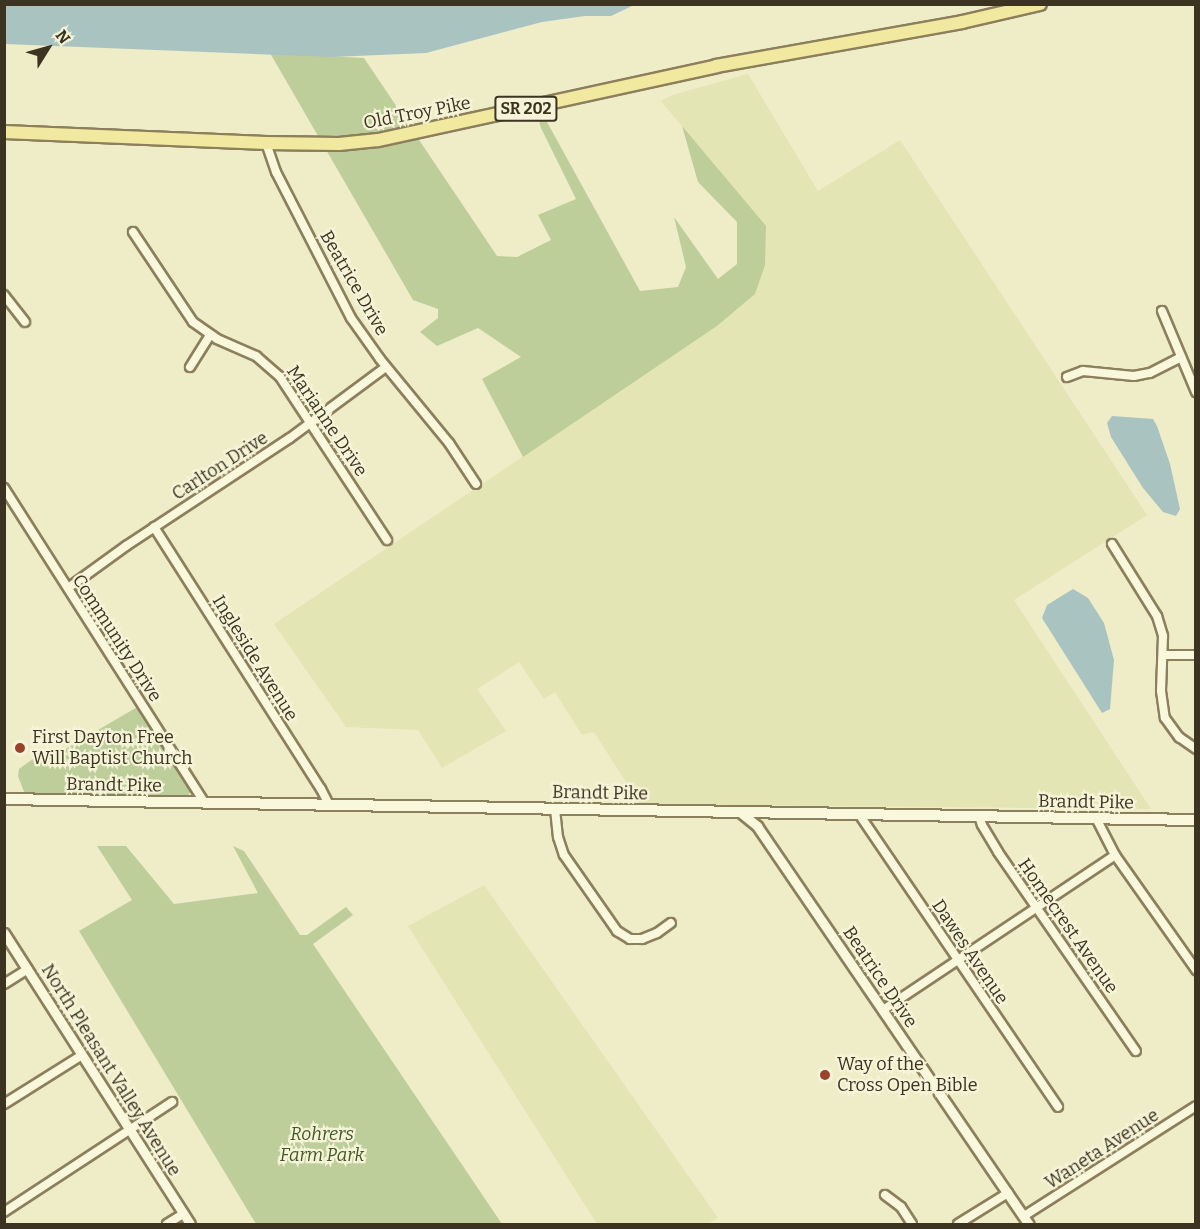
<!DOCTYPE html>
<html>
<head>
<meta charset="utf-8">
<style>
  body { margin:0 }
  #map { position:relative; width:1200px; height:1229px; overflow:hidden; background:#efecc8; font-family:Bitter,serif }
  div>[style] { position:absolute }
  .farmland>* { inset:0; background:#e3e5b5 }
  .green>* { inset:0; background:#bdce9b }
  .water>* { inset:0; background:#a9c3c1 }
  .roads { filter:drop-shadow(2px 0 #8c7f5c) drop-shadow(-2px 0 #8c7f5c) drop-shadow(0 2px #8c7f5c) drop-shadow(0 -2px #8c7f5c) }
  .minor>* { height:8px; margin:-4px; padding:0 4px; transform-origin:4px; border-radius:4px; background:#f9f7dc }
  .tertiary>* { height:9px; margin:-4.5px; padding:0 4.5px; transform-origin:4.5px; border-radius:4.5px; background:#f9f7dc }
  .secondary>* { height:10px; margin:-5px; padding:0 5px; transform-origin:5px; border-radius:5px; background:#f9f7dc }
  .primary>* { height:12px; margin:-6px; padding:0 6px; transform-origin:6px; border-radius:6px; background:#f2e9a0 }
  .dots>* { width:16px; height:16px; translate:-50% -50%; box-sizing:border-box; border:3px solid #f6f4d8; border-radius:50% }
  span { translate:-50% -50%; white-space:nowrap; text-align:center; line-height:1.15; -webkit-text-stroke:4.5px #f6f4d8; paint-order:stroke }
  .shield-label span { padding:2px 4px; background:#f6f4d8; border:2px solid; border-radius:4px; -webkit-text-stroke-width:0 }
  .shield-label { font-size:16px; color:#3c3320; font-weight:700 }
  .street-label { font-size:18px; color:#3c3320 }
  .poi-label { font-size:18px; color:#3c3320 }
  .left { translate:0 -50%; text-align:left }
  .park-label { font-size:18px; color:#425927; font-style:italic }
  .frame { position:absolute; inset:0; border:6px solid #3c3320; pointer-events:none }
  .north { position:absolute; left:18px; top:18px; width:60px; height:60px; -webkit-text-stroke:4px #f6f4d8; paint-order:stroke; rotate:53deg; font-size:16px; font-weight:700; line-height:24px; text-align:center; color:#3c3320 }
  .north::after { content:''; display:block; margin:auto; width:21px; height:27px; background:#3c3320; clip-path:polygon(50% 0,100% 100%,50% 72%,0 100%) }
</style>
</head>
<body>
<div id="map">
  <div class="farmland">
    <div style="clip-path:polygon(748px 74px,818px 191px,900px 140px,1147px 515px,1014px 600px,1151px 809px,640px 804px,594px 732px,582px 735px,555px 692px,544px 699px,519px 662px,477px 689px,506px 731px,442px 768px,418px 730px,346px 727px,274px 624px,717px 326px,755px 294px,765px 226px,661px 101px,672px 95px)"></div>
    <div style="clip-path:polygon(484px 885px,718px 1218px,707px 1224px,597px 1224px,408px 926px)"></div>
  </div>
  <div class="green">
    <div style="clip-path:polygon(270px 53px,364px 58px,497px 256px,517px 257px,551px 240px,538px 215px,576px 199px,541px 128px,537px 114px,547px 122px,640px 291px,678px 287px,686px 267px,674px 217px,718px 279px,737px 264px,737px 222px,698px 182px,682px 126px,766px 226px,765px 265px,755px 294px,717px 326px,523px 457px,482px 379px,521px 357px,478px 328px,437px 346px,420px 332px,438px 318px,438px 309px,413px 300px)"></div>
    <div style="clip-path:polygon(139px 706px,187px 780px,191px 791px,185px 800px,26px 797px,18px 776px,19px 769px,37px 756px,57px 754px)"></div>
    <div style="clip-path:polygon(97px 846px,126px 846px,174px 904px,258px 893px,233px 846px,244px 851px,300px 935px,307px 935px,346px 907px,353px 915px,313px 944px,502px 1224px,256px 1224px,79px 931px,132px 900px)"></div>
  </div>
  <div class="water">
    <div style="clip-path:polygon(4px 5px,5px 4px,634px 5px,611px 16px,585px 16px,542px 22px,426px 53px,332px 57px,5px 44px)"></div>
    <div style="clip-path:polygon(1112px 416px,1153px 419px,1157px 426px,1170px 464px,1180px 509px,1176px 516px,1163px 512px,1143px 488px,1111px 437px,1107px 423px)"></div>
    <div style="clip-path:polygon(1073px 589px,1088px 598px,1104px 623px,1114px 660px,1110px 709px,1102px 713px,1042px 618px,1047px 605px)"></div>
  </div>
  <div class="roads">
    <div class="minor">
      <div style="left:266px;top:143px;width:31px;rotate:71deg"></div>
      <div style="left:276px;top:172px;width:164px;rotate:62.8deg"></div>
      <div style="left:351px;top:318px;width:50px;rotate:54.7deg"></div>
      <div style="left:380px;top:359px;width:109px;rotate:50.6deg"></div>
      <div style="left:449px;top:443px;width:49px;rotate:56.6deg"></div>
      <div style="left:133px;top:232px;width:108px;rotate:56.3deg"></div>
      <div style="left:193px;top:322px;width:29px;rotate:35deg"></div>
      <div style="left:217px;top:339px;width:43px;rotate:23.6deg"></div>
      <div style="left:256px;top:356px;width:32px;rotate:41deg"></div>
      <div style="left:280px;top:377px;width:195px;rotate:56.7deg"></div>
      <div style="left:4px;top:295px;width:34px;rotate:52deg"></div>
      <div style="left:1162px;top:311px;width:88px;rotate:67.2deg"></div>
      <div style="left:190px;top:367px;width:38px;rotate:-58deg"></div>
      <div style="left:1067px;top:377px;width:17px;rotate:-21deg"></div>
      <div style="left:1083px;top:371px;width:51px;rotate:5.6deg"></div>
      <div style="left:1134px;top:376px;width:16px;rotate:-11deg"></div>
      <div style="left:1150px;top:373px;width:35px;rotate:-27deg"></div>
      <div style="left:4px;top:488px;width:374px;rotate:57.5deg"></div>
      <div style="left:154px;top:527px;width:311px;rotate:57.5deg"></div>
      <div style="left:321px;top:789px;width:18px;rotate:63deg"></div>
      <div style="left:1112px;top:544px;width:85px;rotate:58deg"></div>
      <div style="left:1157px;top:616px;width:21px;rotate:73deg"></div>
      <div style="left:1163px;top:636px;width:55px;rotate:92.1deg"></div>
      <div style="left:1161px;top:691px;width:27px;rotate:82deg"></div>
      <div style="left:1165px;top:718px;width:24px;rotate:54deg"></div>
      <div style="left:1179px;top:737px;width:21px;rotate:35deg"></div>
      <div style="left:68px;top:588px;width:72px;rotate:-35.9deg"></div>
      <div style="left:126px;top:546px;width:196px;rotate:-33.4deg"></div>
      <div style="left:290px;top:438px;width:119px;rotate:-36.5deg"></div>
      <div style="left:1163px;top:655px;width:33px"></div>
      <div style="left:555px;top:809px;width:28px;rotate:84deg"></div>
      <div style="left:558px;top:837px;width:19px;rotate:72deg"></div>
      <div style="left:564px;top:855px;width:93px;rotate:55.1deg"></div>
      <div style="left:617px;top:931px;width:15px;rotate:32deg"></div>
      <div style="left:630px;top:939px;width:12px"></div>
      <div style="left:642px;top:939px;width:16px;rotate:-22deg"></div>
      <div style="left:657px;top:933px;width:17px;rotate:-36deg"></div>
      <div style="left:859px;top:814px;width:354px;rotate:55.8deg"></div>
      <div style="left:979px;top:816px;width:9px;rotate:72deg"></div>
      <div style="left:982px;top:825px;width:31px;rotate:59deg"></div>
      <div style="left:998px;top:852px;width:242px;rotate:55.3deg"></div>
      <div style="left:1096px;top:818px;width:42px;rotate:62.8deg"></div>
      <div style="left:1115px;top:855px;width:141px;rotate:54.8deg"></div>
      <div style="left:4px;top:984px;width:28px;rotate:-32deg"></div>
      <div style="left:883px;top:1010px;width:279px;rotate:-33.7deg"></div>
      <div style="left:4px;top:1104px;width:92px;rotate:-32.1deg"></div>
      <div style="left:885px;top:1195px;width:20px;rotate:37deg"></div>
      <div style="left:901px;top:1207px;width:20px;rotate:57deg"></div>
      <div style="left:4px;top:1212px;width:201px;rotate:-33.2deg"></div>
      <div style="left:1024px;top:1216px;width:204px;rotate:-32.6deg"></div>
      <div style="left:167px;top:1224px;width:19px;rotate:-32deg"></div>
      <div style="left:958px;top:1224px;width:59px;rotate:-31.8deg"></div>
    </div>
    <div class="tertiary">
      <div style="left:740px;top:812px;width:22px;rotate:39deg"></div>
      <div style="left:757px;top:826px;width:482px;rotate:55.7deg"></div>
      <div style="left:4px;top:933px;width:345px;rotate:57.4deg"></div>
    </div>
    <div class="secondary">
      <div style="left:4px;top:799px;width:1192px;rotate:1.01deg"></div>
    </div>
    <div class="primary">
      <div style="left:4px;top:132px;width:262px;rotate:2.4deg"></div>
      <div style="left:266px;top:143px;width:73px;rotate:0.8deg"></div>
      <div style="left:339px;top:144px;width:39px;rotate:-6deg"></div>
      <div style="left:378px;top:140px;width:346px;rotate:-12.3deg"></div>
      <div style="left:716px;top:66px;width:250px;rotate:-10.1deg"></div>
      <div style="left:962px;top:22px;width:80px;rotate:-13deg"></div>
    </div>
  </div>
  <div class="dots">
    <div style="left:20px;top:748px;background:#9c422c"></div>
    <div style="left:825px;top:1075px;background:#9c422c"></div>
  </div>
  <div class="shield-label">
    <span style="left:526px;top:109px">SR 202</span>
  </div>
  <div class="street-label">
    <span style="left:417px;top:113px;rotate:-11deg">Old Troy Pike</span>
    <span style="left:354px;top:283px;rotate:60deg">Beatrice Drive</span>
    <span style="left:327px;top:421px;rotate:56deg">Marianne Drive</span>
    <span style="left:220px;top:466px;rotate:-33deg">Carlton Drive</span>
    <span style="left:117px;top:638px;rotate:57deg">Community Drive</span>
    <span style="left:255px;top:658px;rotate:58deg">Ingleside Avenue</span>
    <span style="left:114px;top:785px;rotate:1deg">Brandt Pike</span>
    <span style="left:600px;top:793px;rotate:1deg">Brandt Pike</span>
    <span style="left:1086px;top:802px;rotate:1deg">Brandt Pike</span>
    <span style="left:1068px;top:926px;rotate:55deg">Homecrest Avenue</span>
    <span style="left:970px;top:952px;rotate:56deg">Dawes Avenue</span>
    <span style="left:880px;top:977px;rotate:56deg">Beatrice Drive</span>
    <span style="left:111px;top:1070px;rotate:58deg">North Pleasant Valley Avenue</span>
    <span style="left:1102px;top:1149px;rotate:-33deg">Waneta Avenue</span>
  </div>
  <div class="poi-label">
    <span class="left" style="left:32px;top:748px">First Dayton Free<br>Will Baptist Church</span>
    <span class="left" style="left:837px;top:1075px">Way of the<br>Cross Open Bible</span>
  </div>
  <div class="park-label">
    <span style="left:322px;top:1145px">Rohrers<br>Farm Park</span>
  </div>
  <div class="frame"></div>
  <div class="north">N</div>
</div>
</body>
</html>
